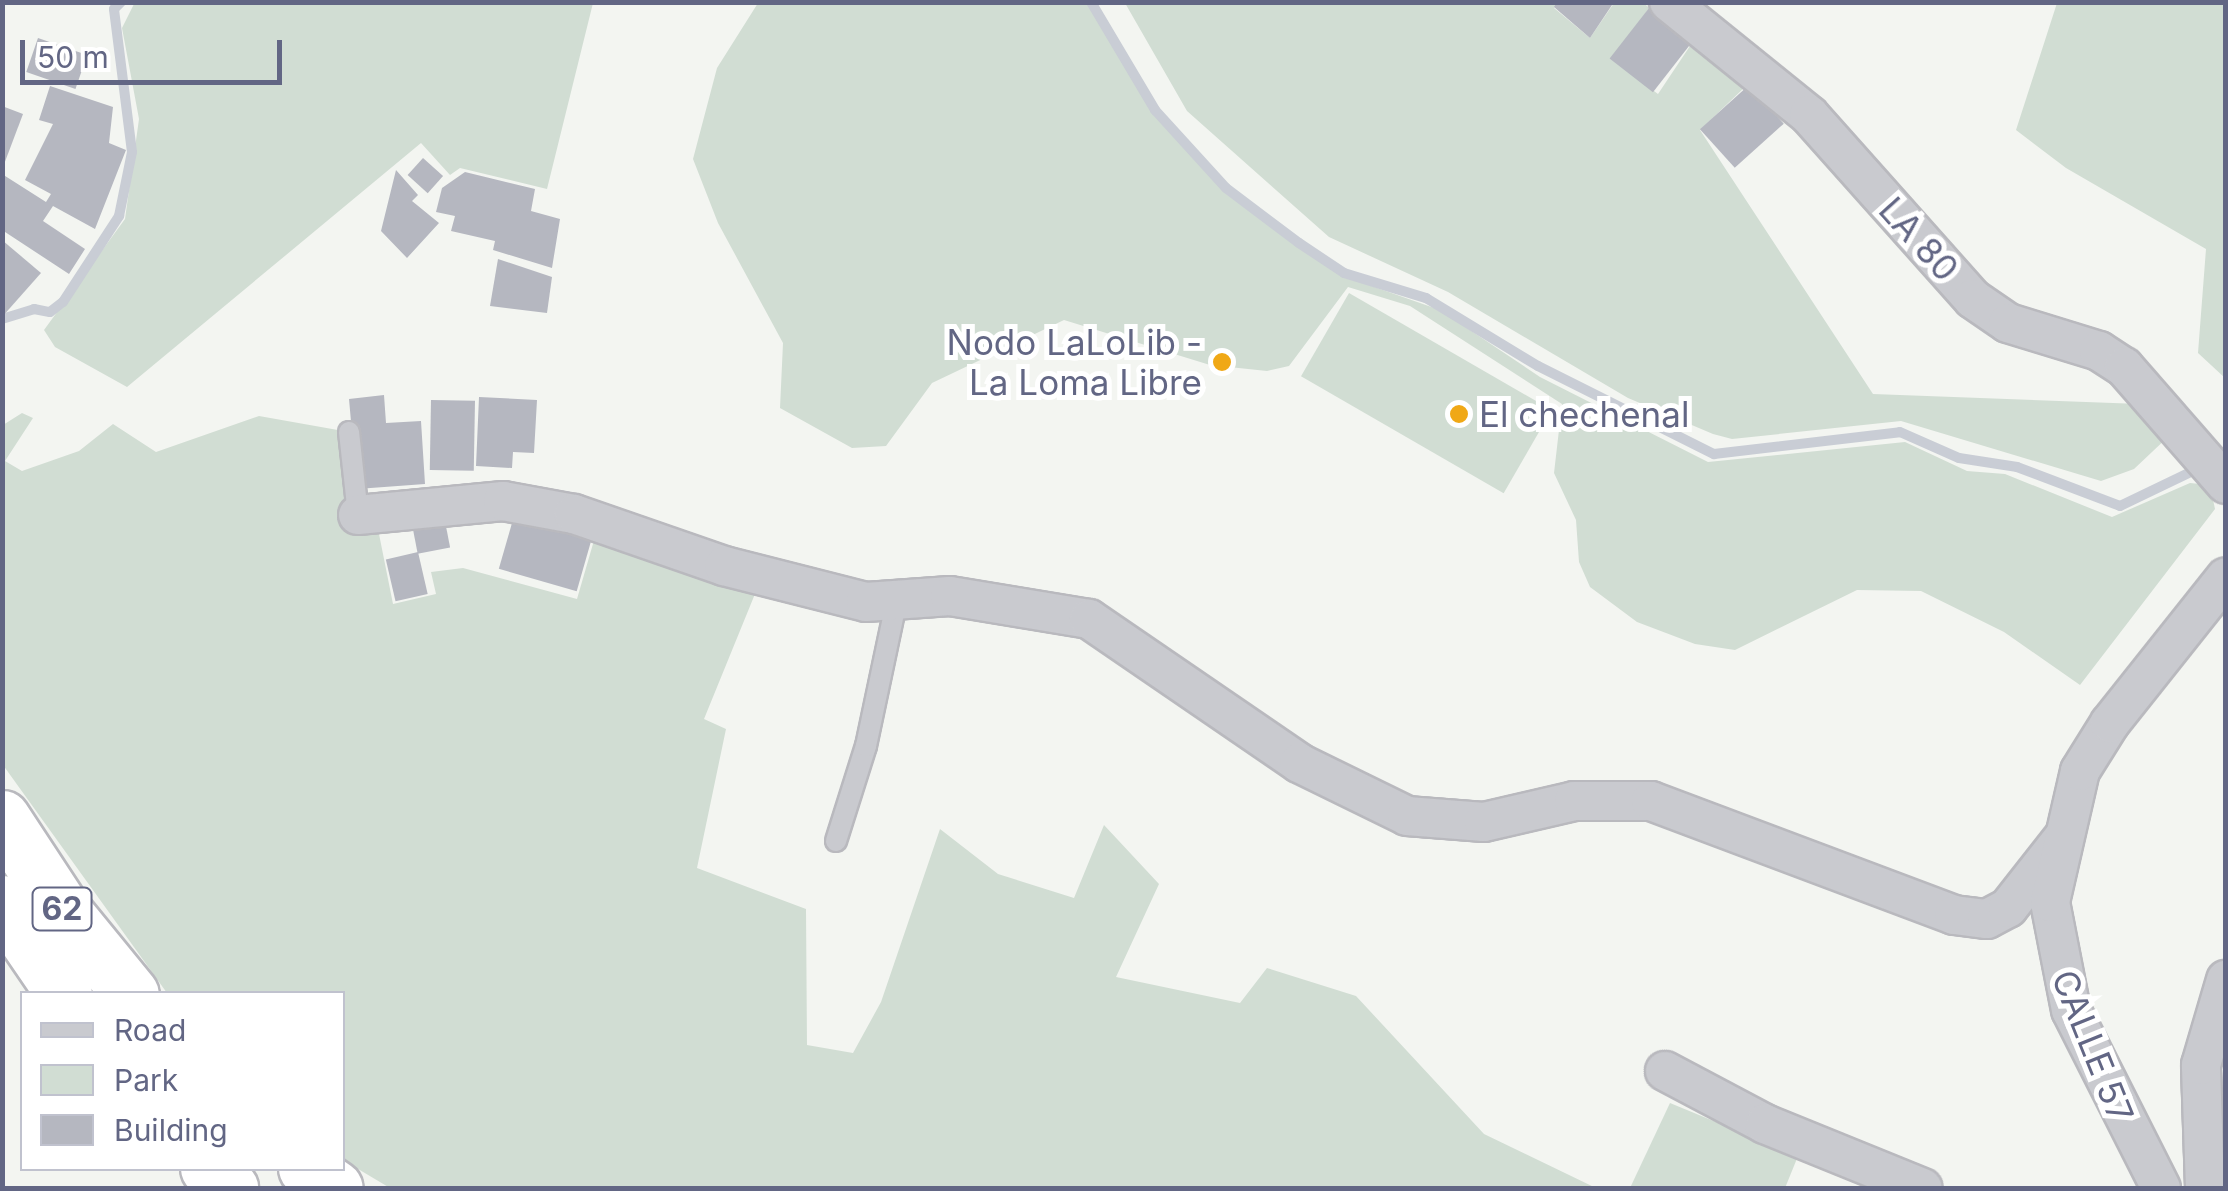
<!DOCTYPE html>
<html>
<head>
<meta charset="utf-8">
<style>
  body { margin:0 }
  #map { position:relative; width:2228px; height:1191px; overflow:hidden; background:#f3f5f1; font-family:Inter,sans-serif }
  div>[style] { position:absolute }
  .green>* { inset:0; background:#d1ddd3; transform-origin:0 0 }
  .stream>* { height:10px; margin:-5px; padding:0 5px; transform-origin:5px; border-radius:5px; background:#c9cdd5 }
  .building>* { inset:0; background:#b5b7c0; transform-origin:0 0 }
  .roads { filter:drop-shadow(2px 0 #b9b9be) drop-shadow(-2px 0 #b9b9be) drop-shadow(0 2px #b9b9be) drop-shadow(0 -2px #b9b9be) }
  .lane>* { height:20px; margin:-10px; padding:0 10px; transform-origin:10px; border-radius:10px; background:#c9cacf }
  .street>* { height:38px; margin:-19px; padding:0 19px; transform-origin:19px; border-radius:19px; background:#c9cacf }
  .highway>* { height:55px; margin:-27.5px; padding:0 27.5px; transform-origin:27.5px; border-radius:27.5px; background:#fff }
  .dots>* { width:28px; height:28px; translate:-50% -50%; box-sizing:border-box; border:5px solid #fff; border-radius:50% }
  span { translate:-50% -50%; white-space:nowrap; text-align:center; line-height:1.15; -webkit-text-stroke:10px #fff; paint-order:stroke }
  .shield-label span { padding:2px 8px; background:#fff; border:2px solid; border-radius:8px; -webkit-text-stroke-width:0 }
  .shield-label { font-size:32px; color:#626684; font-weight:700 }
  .street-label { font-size:35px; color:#626684 }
  .poi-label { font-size:35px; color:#626684 }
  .right { translate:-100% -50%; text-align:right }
  .left { translate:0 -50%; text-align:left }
  .frame { position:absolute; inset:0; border:5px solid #626684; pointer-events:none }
  .legend { position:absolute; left:20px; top:991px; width:325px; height:180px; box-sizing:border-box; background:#fff; border:2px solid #c0c2ce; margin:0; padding:12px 18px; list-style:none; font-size:30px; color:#626684 }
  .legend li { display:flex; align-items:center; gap:20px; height:50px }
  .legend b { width:50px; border:2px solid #c0c2ce }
  .scale { position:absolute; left:20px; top:40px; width:262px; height:45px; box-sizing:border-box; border:5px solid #626684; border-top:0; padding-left:12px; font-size:30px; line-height:35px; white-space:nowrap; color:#626684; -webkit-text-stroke:8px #fff; paint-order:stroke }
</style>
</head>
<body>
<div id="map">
  <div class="green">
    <div style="clip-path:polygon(135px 2px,593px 2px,593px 3px,547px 189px,460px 168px,450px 175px,421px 143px,127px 387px,55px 347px,44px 330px,125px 219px,139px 119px,122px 28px)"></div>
    <div style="clip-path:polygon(758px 3px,1087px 3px,1153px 113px,1225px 191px,1265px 222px,1343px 276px,1440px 310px,1540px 377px,1708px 462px,1905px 442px,1967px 471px,2005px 474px,2112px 517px,2190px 483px,2210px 485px,2215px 509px,2080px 685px,2004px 632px,1921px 591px,1857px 590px,1735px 650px,1695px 644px,1637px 622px,1590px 587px,1579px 562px,1576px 520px,1554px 473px,1562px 404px,1410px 306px,1348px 287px,1289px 366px,1267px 371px,1210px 365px,1064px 320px,932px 383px,886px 446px,852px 448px,780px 408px,783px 343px,718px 223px,693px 159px,717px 68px)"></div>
    <div style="clip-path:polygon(1125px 3px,1557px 3px,1554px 8px,1590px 38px,1614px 3px,1644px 3px,1649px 8px,1614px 61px,1658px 94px,1692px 43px,1746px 86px,1700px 130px,1873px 394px,2140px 404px,2170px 435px,2134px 469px,2101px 481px,1901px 421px,1732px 439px,1713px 434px,1628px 398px,1448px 292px,1329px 237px,1187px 111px)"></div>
    <div style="clip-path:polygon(2057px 3px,2225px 3px,2225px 378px,2198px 353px,2206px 249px,2066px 168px,2016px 130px)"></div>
    <div style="left:1349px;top:293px;width:234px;height:96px;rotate:30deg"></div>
    <div style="clip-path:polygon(22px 413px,33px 418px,5px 461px,22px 471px,79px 451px,113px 424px,156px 452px,259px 416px,349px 432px,354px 522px,379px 534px,393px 604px,436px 594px,431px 572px,463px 568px,577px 599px,597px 530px,757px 589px,704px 719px,726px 729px,697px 868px,806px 909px,807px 1045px,853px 1053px,881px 1002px,940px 829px,998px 874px,1074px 898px,1104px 825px,1159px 884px,1116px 977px,1240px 1003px,1267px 968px,1356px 996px,1484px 1134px,1596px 1188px,390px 1188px,343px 1160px,342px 994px,167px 993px,3px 765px,3px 425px)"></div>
    <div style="clip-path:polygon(1670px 1103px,1798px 1156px,1785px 1188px,1630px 1188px)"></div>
  </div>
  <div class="stream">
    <div style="left:1091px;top:2px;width:126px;rotate:59.3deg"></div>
    <div style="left:1155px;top:110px;width:105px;rotate:47.7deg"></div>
    <div style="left:1226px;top:188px;width:91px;rotate:37deg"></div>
    <div style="left:1299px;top:243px;width:54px;rotate:33.7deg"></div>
    <div style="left:1344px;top:273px;width:86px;rotate:17deg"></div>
    <div style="left:1426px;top:298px;width:131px;rotate:31.3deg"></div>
    <div style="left:1538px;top:366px;width:197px;rotate:26.6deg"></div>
    <div style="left:1714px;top:454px;width:187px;rotate:-6.7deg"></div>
    <div style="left:1900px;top:432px;width:64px;rotate:23.8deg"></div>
    <div style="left:1959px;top:458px;width:59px;rotate:8.8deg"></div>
    <div style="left:2017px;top:467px;width:110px;rotate:20.7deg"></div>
    <div style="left:2120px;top:506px;width:79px;rotate:-25.6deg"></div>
    <div style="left:2px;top:319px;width:34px;rotate:-17deg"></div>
    <div style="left:34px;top:309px;width:16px;rotate:11deg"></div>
    <div style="left:50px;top:312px;width:16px;rotate:-38deg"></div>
    <div style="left:63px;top:302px;width:103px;rotate:-56.9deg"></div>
    <div style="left:119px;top:216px;width:65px;rotate:-78.5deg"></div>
    <div style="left:132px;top:152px;width:144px;rotate:-97.2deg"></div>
    <div style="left:114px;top:9px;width:10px;rotate:-45deg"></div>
  </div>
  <div class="building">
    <div style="clip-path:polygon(1557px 2px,1614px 2px,1590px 38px,1554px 7px)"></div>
    <div style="left:1649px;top:8px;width:55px;height:64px;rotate:38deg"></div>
    <div style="left:38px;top:38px;width:52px;height:36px;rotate:19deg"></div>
    <div style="left:1749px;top:85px;width:52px;height:66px;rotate:48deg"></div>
    <div style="clip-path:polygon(50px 86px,113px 107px,109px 143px,126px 150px,95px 229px,53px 206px,43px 221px,85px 249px,69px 274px,2px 230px,2px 174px,46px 202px,51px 194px,25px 180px,53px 124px,39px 120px)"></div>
    <div style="clip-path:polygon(2px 106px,23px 114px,3px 167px,2px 167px)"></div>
    <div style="left:423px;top:158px;width:27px;height:23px;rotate:42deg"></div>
    <div style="clip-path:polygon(396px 170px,418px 195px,412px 201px,439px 223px,407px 258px,381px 231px)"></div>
    <div style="clip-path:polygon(465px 172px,535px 189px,531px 211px,560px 219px,552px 268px,493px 250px,495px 241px,451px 231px,455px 216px,436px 212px,442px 188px)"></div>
    <div style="clip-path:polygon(2px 240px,41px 273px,2px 317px)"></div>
    <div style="clip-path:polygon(498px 259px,552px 277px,547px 313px,490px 306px)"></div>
    <div style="clip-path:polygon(384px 395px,386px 423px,421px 421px,425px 484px,357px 489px,349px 399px)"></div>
    <div style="clip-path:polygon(479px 397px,537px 400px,534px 453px,513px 452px,512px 468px,476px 466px)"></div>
    <div style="left:431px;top:400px;width:44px;height:70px;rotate:1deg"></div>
    <div style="left:444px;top:516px;width:32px;height:33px;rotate:79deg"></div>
    <div style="left:514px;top:516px;width:81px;height:55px;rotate:16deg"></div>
    <div style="left:418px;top:552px;width:43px;height:33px;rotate:77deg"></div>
    <div style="clip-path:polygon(2226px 1096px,2226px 1121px,2213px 1127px,2210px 1106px)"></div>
  </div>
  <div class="roads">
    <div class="lane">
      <div style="left:349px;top:432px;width:83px;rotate:83.8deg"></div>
      <div style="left:836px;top:841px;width:100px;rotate:-72.5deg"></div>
      <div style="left:866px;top:746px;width:145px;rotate:-78.1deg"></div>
    </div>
    <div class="street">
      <div style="left:1669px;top:2px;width:180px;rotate:38.9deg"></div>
      <div style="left:1809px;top:115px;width:246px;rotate:48.3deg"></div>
      <div style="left:1973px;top:299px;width:42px;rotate:34.4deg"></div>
      <div style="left:2008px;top:323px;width:95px;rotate:17.1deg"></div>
      <div style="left:2099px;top:351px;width:30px;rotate:33deg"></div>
      <div style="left:2124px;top:367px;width:155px;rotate:48.9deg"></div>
      <div style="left:358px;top:515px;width:146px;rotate:-5.5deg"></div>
      <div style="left:503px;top:501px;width:72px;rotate:10.4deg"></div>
      <div style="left:574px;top:514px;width:159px;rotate:19.1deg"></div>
      <div style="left:724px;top:566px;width:146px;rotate:14.2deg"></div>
      <div style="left:866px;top:602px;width:84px;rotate:-4.1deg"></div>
      <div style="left:950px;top:596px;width:141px;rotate:9.4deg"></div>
      <div style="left:1089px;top:619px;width:255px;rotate:34.4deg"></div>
      <div style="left:1299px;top:763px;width:120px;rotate:26.1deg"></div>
      <div style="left:1407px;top:816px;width:77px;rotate:4.5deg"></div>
      <div style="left:1484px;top:822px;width:92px;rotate:-13.1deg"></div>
      <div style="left:1574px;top:801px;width:77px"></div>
      <div style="left:1651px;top:801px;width:324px;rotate:20.6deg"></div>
      <div style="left:1954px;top:915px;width:33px;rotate:7deg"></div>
      <div style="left:1987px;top:919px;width:24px;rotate:-28deg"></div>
      <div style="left:2008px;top:908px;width:89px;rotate:-51.8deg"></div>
      <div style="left:1665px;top:1071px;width:113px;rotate:27.9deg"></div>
      <div style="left:1765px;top:1124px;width:170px;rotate:22.1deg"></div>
      <div style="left:2161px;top:1188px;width:199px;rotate:-116.8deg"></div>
      <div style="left:2071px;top:1010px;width:110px;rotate:-101deg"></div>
      <div style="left:2050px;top:902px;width:134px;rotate:-77.1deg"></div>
      <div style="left:2080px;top:771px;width:57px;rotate:-58deg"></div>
      <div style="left:2110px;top:723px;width:186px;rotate:-51.5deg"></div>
      <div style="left:2205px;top:1188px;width:123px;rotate:-91.9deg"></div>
      <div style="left:2201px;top:1065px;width:89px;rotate:-73.6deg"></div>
    </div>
    <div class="highway">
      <div style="left:2px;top:818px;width:111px;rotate:56.7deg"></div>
      <div style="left:63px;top:911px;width:107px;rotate:50.7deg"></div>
      <div style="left:2px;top:903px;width:110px;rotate:55.7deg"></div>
      <div style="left:208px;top:1168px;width:30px;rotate:42deg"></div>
      <div style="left:306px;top:1168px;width:35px;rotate:35deg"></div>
    </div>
  </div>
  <div class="dots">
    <div style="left:1222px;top:362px;background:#f0a816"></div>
    <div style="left:1459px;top:414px;background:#f0a816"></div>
  </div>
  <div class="shield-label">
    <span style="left:62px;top:909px">62</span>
  </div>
  <div class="street-label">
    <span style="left:1919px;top:239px;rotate:48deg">LA 80</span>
    <span style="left:2093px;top:1046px;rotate:68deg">CALLE 57</span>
  </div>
  <div class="poi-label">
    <span class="right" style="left:1202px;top:362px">Nodo LaLoLib -<br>La Loma Libre</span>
    <span class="left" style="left:1479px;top:414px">El chechenal</span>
  </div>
  <div class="frame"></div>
  <ul class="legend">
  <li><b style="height:12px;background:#c9cacf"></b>Road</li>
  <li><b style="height:28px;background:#d1ddd3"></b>Park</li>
  <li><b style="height:28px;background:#b5b7c0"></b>Building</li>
  </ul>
  <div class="scale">50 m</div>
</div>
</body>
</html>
